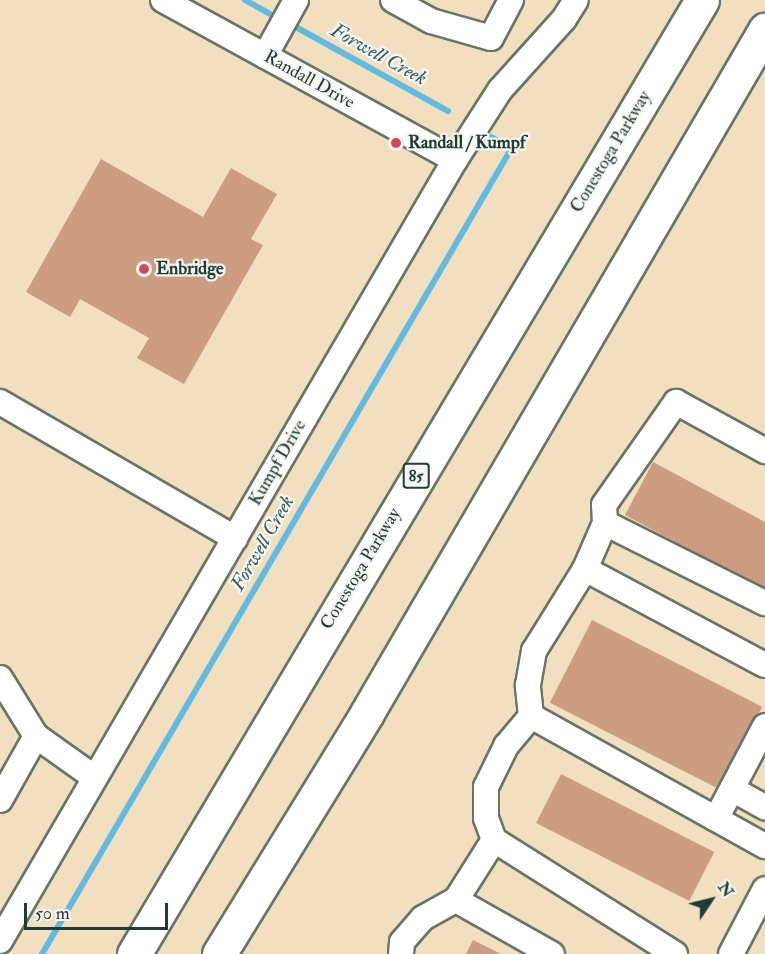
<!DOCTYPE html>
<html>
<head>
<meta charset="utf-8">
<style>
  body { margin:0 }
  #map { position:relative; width:765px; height:954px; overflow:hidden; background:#f1dfc0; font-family:"IM FELL Double Pica",serif }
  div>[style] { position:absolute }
  .stream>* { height:6px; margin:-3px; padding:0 3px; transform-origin:3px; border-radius:3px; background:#63bae0 }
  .building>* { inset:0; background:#cd9d81; transform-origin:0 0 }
  .roads { filter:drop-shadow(2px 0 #687665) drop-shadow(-2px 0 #687665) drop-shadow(0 2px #687665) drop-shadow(0 -2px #687665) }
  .minor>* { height:24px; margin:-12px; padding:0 12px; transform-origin:12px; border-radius:12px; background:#fff }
  .highway>* { height:33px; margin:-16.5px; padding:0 16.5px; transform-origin:16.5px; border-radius:16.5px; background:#fff }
  .dots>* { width:16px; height:16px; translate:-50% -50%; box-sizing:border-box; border:3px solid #f6f6f2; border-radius:50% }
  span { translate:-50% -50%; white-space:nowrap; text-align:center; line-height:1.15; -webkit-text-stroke:4.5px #f6f6f2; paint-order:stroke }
  .shield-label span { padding:2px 4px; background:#f6f6f2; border:2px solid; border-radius:4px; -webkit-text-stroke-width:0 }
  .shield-label { font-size:16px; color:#1f3d34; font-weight:700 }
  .street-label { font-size:18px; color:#1f3d34 }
  .poi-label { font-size:18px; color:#1f3d34; font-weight:700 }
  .left { translate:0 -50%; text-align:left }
  .water-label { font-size:20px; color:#305c5f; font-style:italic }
  .north { position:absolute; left:681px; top:870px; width:60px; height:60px; -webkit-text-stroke:4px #f6f6f2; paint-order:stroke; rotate:55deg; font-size:16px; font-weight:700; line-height:24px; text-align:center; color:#1f3d34 }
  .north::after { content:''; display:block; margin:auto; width:21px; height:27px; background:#1f3d34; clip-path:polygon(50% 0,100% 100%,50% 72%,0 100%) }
  .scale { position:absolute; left:24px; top:903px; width:144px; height:27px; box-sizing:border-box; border:3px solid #1f3d34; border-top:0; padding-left:8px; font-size:18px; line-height:21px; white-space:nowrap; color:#1f3d34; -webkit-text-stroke:4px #f6f6f2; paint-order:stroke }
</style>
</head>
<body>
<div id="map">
  <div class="stream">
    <div style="left:245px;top:0;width:29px;rotate:29deg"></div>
    <div style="left:294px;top:26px;width:176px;rotate:28.9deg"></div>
    <div style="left:42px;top:954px;width:932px;rotate:-59.77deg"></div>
    <div style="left:511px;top:149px;width:23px;rotate:-149deg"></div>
  </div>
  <div class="building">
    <div style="clip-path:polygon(101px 159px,203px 217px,231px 168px,277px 194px,251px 239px,263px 245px,184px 384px,137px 358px,149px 338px,80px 299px,70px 317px,26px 292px)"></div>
    <div style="clip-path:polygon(653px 462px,765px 522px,765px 590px,625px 515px)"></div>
    <div style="left:592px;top:620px;width:191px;height:93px;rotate:27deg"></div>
    <div style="left:561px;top:774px;width:172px;height:55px;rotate:27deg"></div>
    <div style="clip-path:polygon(473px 940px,501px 954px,466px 954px)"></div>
  </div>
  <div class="roads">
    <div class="minor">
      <div style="left:163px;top:0;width:333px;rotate:28.7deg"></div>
      <div style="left:393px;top:0;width:43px;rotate:28.9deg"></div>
      <div style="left:431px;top:21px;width:62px;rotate:15.8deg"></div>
      <div style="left:491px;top:38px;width:43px;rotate:-62.2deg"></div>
      <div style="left:265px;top:56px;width:64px;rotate:-61deg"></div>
      <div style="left:0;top:402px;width:272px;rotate:30.1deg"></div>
      <div style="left:605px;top:523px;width:179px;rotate:26.6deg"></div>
      <div style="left:585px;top:569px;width:204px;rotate:28.1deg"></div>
      <div style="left:0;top:678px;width:68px;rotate:58.2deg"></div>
      <div style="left:36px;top:736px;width:72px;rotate:35.4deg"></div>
      <div style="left:531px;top:716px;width:268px;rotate:29.1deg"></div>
      <div style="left:732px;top:789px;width:38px;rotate:29deg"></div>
      <div style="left:0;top:800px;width:73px;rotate:-60.6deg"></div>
      <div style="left:716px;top:819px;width:105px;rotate:-62.2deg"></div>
      <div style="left:456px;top:900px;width:110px;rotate:29.4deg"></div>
      <div style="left:0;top:941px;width:904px;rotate:-59.78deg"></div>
      <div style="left:455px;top:160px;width:83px;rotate:-57.3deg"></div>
      <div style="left:500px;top:90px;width:96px;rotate:-48deg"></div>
      <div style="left:564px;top:19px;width:22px;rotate:-58deg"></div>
      <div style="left:401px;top:954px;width:12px;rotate:-85deg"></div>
      <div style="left:402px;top:942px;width:32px;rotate:-49deg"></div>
      <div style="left:423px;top:918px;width:38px;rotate:-29deg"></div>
      <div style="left:456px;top:900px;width:71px;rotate:-57.7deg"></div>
      <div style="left:675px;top:954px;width:214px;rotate:-147.8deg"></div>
      <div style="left:494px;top:840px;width:23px;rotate:-110deg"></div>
      <div style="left:486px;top:818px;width:31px;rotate:-90deg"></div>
      <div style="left:486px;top:787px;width:46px;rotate:-64deg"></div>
      <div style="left:506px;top:746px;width:39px;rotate:-50deg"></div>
      <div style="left:531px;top:716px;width:31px;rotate:-96deg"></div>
      <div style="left:528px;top:685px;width:35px;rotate:-80deg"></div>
      <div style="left:534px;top:651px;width:97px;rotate:-58.1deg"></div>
      <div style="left:585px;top:569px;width:50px;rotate:-66.5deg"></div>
      <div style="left:605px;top:523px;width:18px;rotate:-93deg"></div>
      <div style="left:604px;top:505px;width:126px;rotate:-55deg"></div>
      <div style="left:676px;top:402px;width:102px;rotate:28.8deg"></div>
      <div style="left:731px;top:954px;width:73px;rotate:-62.4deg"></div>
    </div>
    <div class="highway">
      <div style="left:134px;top:954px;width:1110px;rotate:-59.23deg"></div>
      <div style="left:219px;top:954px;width:283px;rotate:-58.4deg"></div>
      <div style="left:367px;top:713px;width:791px;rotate:-59.77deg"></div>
    </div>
  </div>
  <div class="dots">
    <div style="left:396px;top:143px;background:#d1495b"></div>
    <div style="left:144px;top:269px;background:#d1495b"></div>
  </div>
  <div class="shield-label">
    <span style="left:416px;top:476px">85</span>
  </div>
  <div class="street-label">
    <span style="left:309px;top:80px;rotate:29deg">Randall Drive</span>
    <span style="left:611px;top:152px;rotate:-59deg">Conestoga Parkway</span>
    <span style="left:278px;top:463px;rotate:-60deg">Kumpf Drive</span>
    <span style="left:361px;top:569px;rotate:-59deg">Conestoga Parkway</span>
  </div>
  <div class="poi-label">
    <span class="left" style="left:408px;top:143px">Randall / Kumpf</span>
    <span class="left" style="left:156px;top:269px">Enbridge</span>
  </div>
  <div class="water-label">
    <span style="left:379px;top:54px;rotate:29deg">Forwell Creek</span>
    <span style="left:262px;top:543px;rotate:-60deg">Forwell Creek</span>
  </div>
  <div class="north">N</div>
  <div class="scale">50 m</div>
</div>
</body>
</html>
